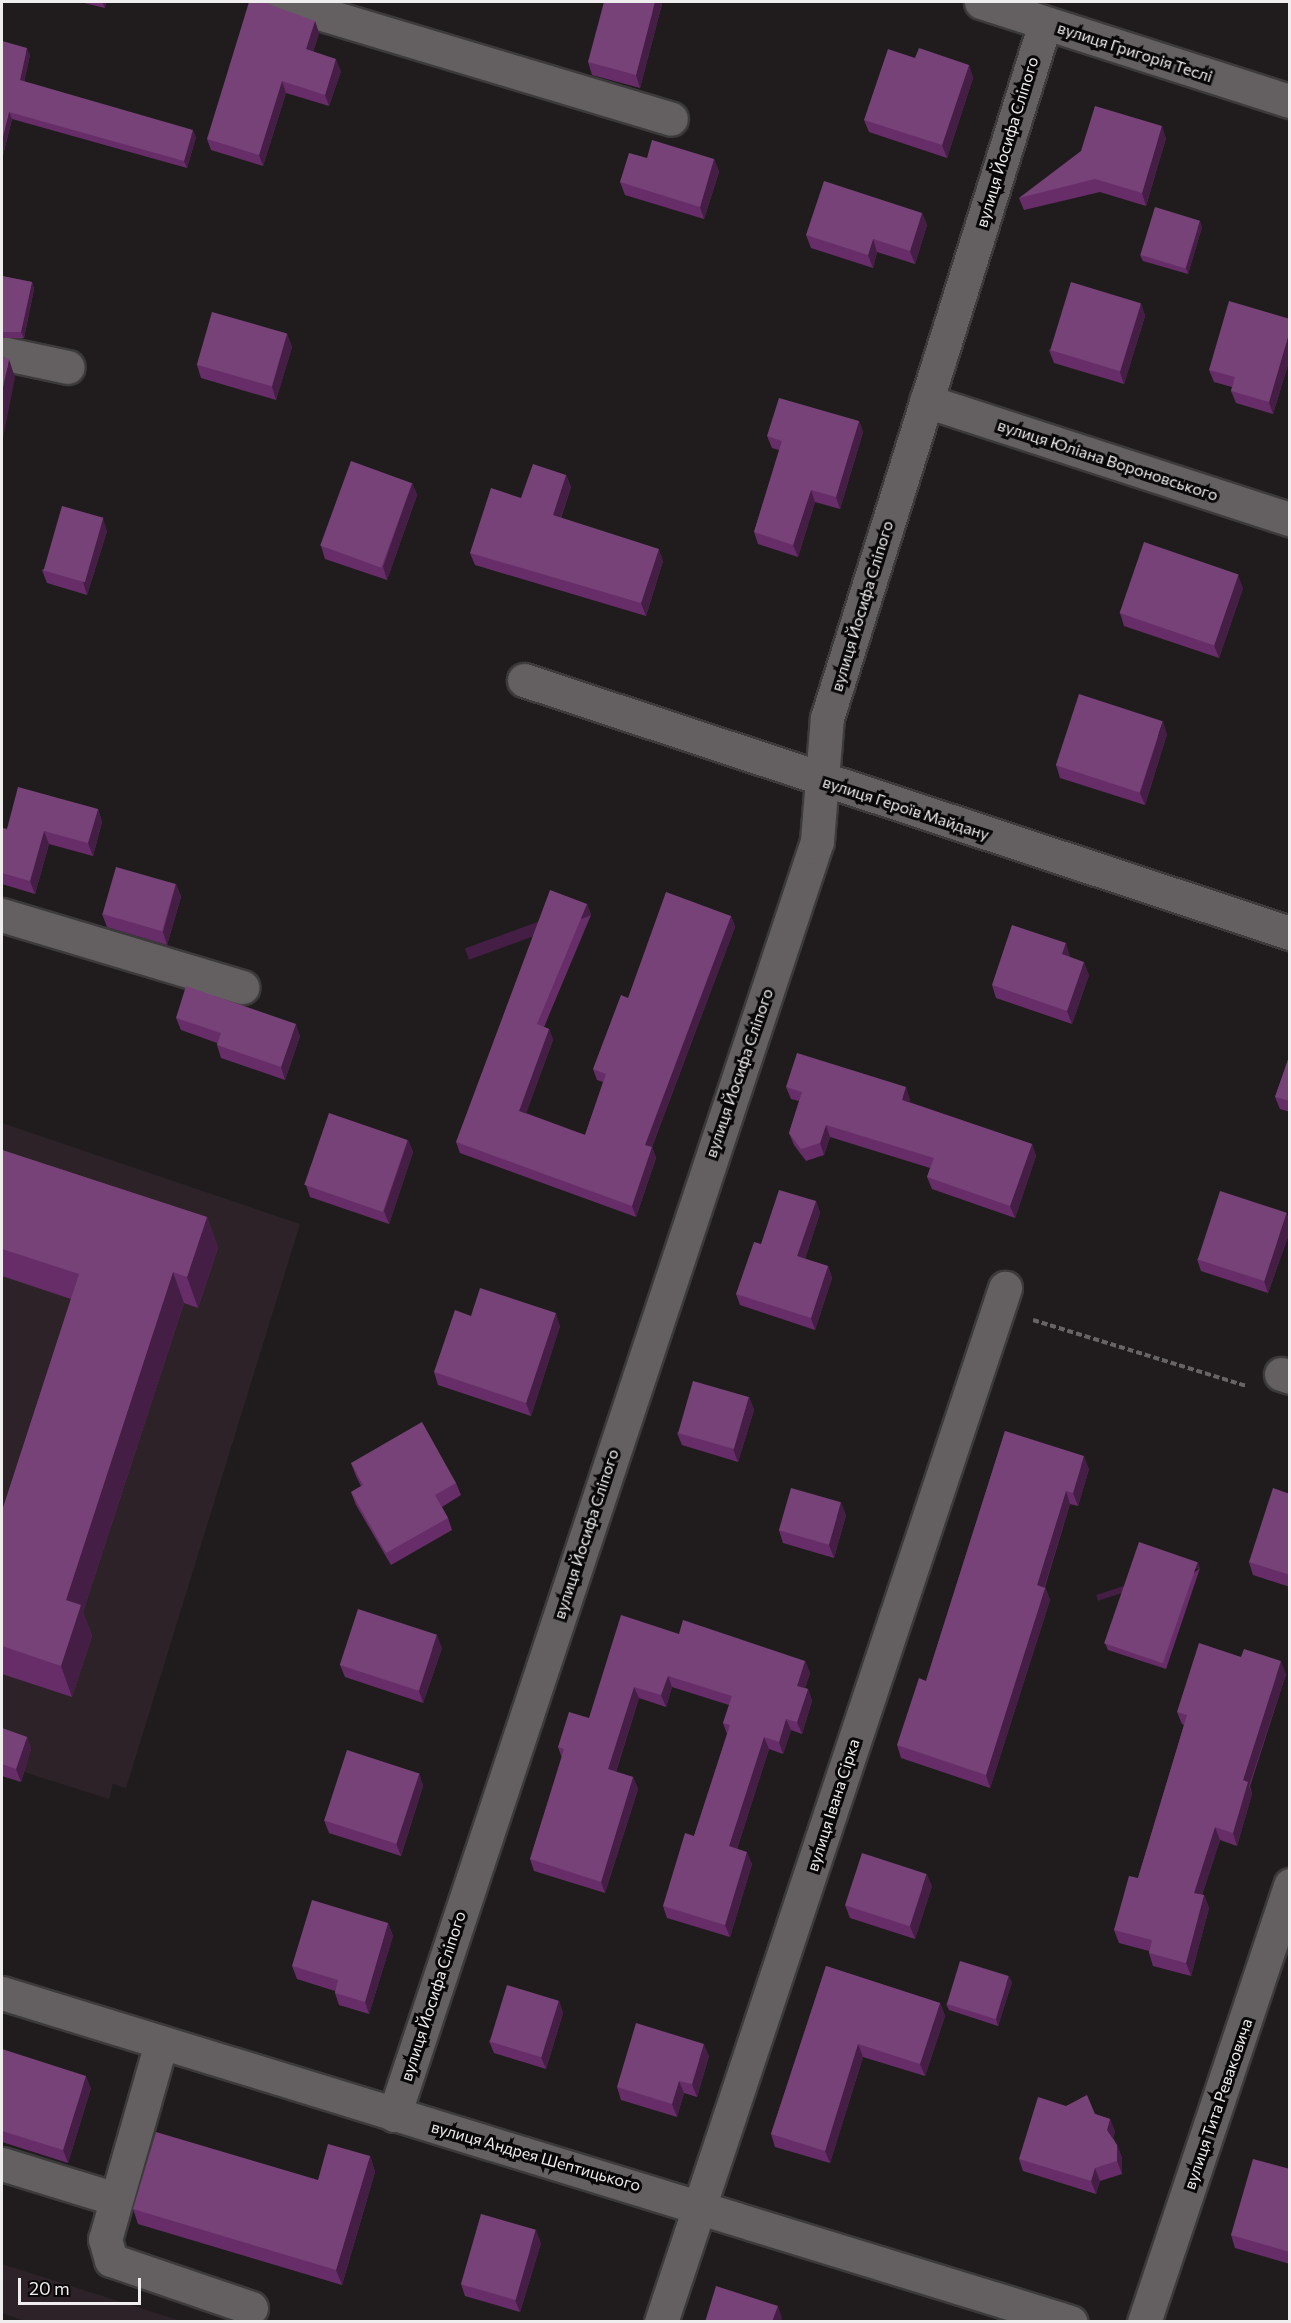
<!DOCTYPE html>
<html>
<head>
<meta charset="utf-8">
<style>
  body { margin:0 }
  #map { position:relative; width:1291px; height:2323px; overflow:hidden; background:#201c1e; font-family:Commissioner,sans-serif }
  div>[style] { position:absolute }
  .built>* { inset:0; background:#2c2227 }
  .path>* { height:4px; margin-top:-2px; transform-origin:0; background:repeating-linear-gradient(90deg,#676466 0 6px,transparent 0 9px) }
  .roads { filter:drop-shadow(2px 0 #3c3a3b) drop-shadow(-2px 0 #3c3a3b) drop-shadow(0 2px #3c3a3b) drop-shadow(0 -2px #3c3a3b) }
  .minor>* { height:33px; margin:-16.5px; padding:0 16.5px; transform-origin:16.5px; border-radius:16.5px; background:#646062 }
  .wall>* { inset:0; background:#672d69 }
  .shaded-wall>* { inset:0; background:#451e45; transform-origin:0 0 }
  .building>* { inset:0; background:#764277; transform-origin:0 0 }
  span { translate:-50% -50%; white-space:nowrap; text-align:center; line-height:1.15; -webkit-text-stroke:6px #090708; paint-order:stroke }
  .street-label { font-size:16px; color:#efedee }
  .frame { position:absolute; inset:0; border:3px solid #efedee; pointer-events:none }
  .scale { position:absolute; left:18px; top:2278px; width:123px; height:27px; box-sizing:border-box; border:3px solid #efedee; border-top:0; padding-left:8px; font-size:18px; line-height:21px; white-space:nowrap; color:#efedee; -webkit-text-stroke:4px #090708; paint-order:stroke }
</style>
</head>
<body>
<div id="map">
  <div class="built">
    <div style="clip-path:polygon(2px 1123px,300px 1224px,126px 1788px,113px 1784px,109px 1799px,24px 1772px,31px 1749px,2px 1739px)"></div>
    <div style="clip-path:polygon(2px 2264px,181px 2321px,28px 2322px,2px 2313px)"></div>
  </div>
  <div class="path">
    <div style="left:1033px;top:1320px;width:223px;rotate:17.2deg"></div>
  </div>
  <div class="roads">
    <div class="minor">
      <div style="left:282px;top:2px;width:406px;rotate:16.7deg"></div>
      <div style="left:981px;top:2px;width:324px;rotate:17.8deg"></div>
      <div style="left:2px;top:353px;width:67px;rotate:12deg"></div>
      <div style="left:926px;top:401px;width:383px;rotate:18deg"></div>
      <div style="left:524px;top:680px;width:807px;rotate:18.28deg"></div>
      <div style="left:2px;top:915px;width:251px;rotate:16.7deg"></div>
      <div style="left:1281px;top:1374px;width:9px;rotate:18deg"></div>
      <div style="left:2px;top:1993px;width:1118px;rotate:17.11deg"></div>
      <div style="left:161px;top:2043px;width:204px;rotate:105.9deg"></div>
      <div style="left:105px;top:2239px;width:22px;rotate:74deg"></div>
      <div style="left:111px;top:2260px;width:148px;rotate:18.9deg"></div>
      <div style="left:394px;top:2115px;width:1342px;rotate:-71.63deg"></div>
      <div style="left:817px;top:841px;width:123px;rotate:-85.4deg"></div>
      <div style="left:827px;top:718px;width:728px;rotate:-72.58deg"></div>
      <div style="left:2px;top:2164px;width:119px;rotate:17.1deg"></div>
      <div style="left:661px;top:2322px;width:1090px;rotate:-71.6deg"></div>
      <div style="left:1144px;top:2322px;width:461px;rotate:-71.5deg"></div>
    </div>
  </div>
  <div class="wall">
    <div style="clip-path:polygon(80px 2px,106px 2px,105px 8px)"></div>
    <div style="clip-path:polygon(662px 4px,640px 88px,592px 75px,588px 62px)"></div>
    <div style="clip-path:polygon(315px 21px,319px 33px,313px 52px,341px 71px,329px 106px,286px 93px,263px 166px,211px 150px,207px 139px)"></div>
    <div style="clip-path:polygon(2px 41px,30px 55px,24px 82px,196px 137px,187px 168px,12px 119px,2px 159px)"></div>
    <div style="clip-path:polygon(915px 58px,969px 65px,973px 78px,947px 158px,869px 132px,864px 120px)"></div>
    <div style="clip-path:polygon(1166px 138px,1146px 206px,1100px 192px,1024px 210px,1019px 198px)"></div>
    <div style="clip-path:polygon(647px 158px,714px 159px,719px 172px,704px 219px,625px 195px,620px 182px)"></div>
    <div style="clip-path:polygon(922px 213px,927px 225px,915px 264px,877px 252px,873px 268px,811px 248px,806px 235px)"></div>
    <div style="clip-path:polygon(1202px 227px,1188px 274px,1143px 261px,1140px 255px)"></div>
    <div style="clip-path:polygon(2px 276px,32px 282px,34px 289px,24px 338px,2px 338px)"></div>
    <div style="clip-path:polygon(1141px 304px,1145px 316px,1124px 384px,1054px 363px,1049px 350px)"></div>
    <div style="clip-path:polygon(1290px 319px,1290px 358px,1273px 414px,1236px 403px,1231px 391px,1232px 387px,1214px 382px,1209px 370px)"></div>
    <div style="clip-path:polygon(287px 334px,292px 347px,276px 400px,201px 378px,197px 365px)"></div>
    <div style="clip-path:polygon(859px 421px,863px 432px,840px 509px,815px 502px,798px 557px,758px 544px,754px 532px,779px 450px,772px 448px,767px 436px)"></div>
    <div style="clip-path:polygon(566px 475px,571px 487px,561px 518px,663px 561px,646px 616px,475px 565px,470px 553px)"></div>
    <div style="clip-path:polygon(412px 483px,417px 495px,387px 580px,325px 559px,321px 546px)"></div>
    <div style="clip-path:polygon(107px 531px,87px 595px,47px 583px,42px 570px)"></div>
    <div style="clip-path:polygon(1243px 588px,1219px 658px,1124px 626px,1120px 613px)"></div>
    <div style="clip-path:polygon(1167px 734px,1145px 805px,1060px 778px,1056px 765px)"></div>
    <div style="clip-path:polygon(98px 809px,102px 822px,93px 856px,49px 844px,35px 894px,2px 884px,2px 828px,7px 829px)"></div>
    <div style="clip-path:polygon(176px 884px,181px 897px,167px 945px,107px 927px,102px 914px)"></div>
    <div style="clip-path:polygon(587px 904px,591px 915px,544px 1027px,549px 1029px,553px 1040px,526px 1113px,585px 1135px,603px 1082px,597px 1080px,593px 1069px,628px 998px,731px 916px,735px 927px,652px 1147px,656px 1158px,636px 1217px,460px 1153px,456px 1142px)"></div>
    <div style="clip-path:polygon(1070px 956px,1070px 957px,1089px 975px,1072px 1024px,996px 998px,992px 985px)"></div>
    <div style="clip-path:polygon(176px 1018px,300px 1036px,285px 1080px,221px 1058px,217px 1045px,217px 1043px,181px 1030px)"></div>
    <div style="clip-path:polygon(1290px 1054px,1290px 1112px,1280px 1109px,1275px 1097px)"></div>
    <div style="clip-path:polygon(786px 1087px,910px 1099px,909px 1102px,1032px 1144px,1036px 1156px,1015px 1218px,932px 1189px,927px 1177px,930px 1168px,830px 1137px,824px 1155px,806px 1161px,794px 1145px,789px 1133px,799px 1101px,791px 1099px)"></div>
    <div style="clip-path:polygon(408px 1140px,413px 1152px,389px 1224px,310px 1197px,306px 1185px)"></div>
    <div style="clip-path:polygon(2px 1150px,207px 1217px,218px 1248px,198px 1308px,184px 1303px,83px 1612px,92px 1636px,72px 1697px,2px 1674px,2px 1511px,71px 1299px,2px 1276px)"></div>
    <div style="clip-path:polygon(816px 1201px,820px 1213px,805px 1259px,828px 1266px,832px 1278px,815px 1330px,740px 1305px,736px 1294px,761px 1244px)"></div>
    <div style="clip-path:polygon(1286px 1213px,1290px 1221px,1290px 1231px,1268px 1293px,1201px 1271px,1197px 1259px)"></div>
    <div style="clip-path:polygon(471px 1316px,560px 1326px,531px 1416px,438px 1385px,434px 1372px)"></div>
    <div style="clip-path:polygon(749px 1397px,754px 1410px,738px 1462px,682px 1445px,677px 1433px)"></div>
    <div style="clip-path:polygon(1005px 1431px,1089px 1469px,1078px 1506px,1070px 1504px,1045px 1587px,1050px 1600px,990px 1788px,901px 1758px,897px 1745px,926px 1681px)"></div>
    <div style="clip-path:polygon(351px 1463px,456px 1483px,461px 1495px,442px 1507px,448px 1518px,452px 1530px,391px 1565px,356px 1505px,351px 1492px,361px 1486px,356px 1476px)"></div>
    <div style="clip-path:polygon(1290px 1494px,1290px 1587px,1253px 1575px,1249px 1562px)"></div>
    <div style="clip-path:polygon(846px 1515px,834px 1558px,783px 1543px,779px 1530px)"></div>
    <div style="clip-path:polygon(1200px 1568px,1166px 1669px,1108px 1650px,1105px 1643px)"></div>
    <div style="clip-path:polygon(679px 1634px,805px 1661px,810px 1673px,805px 1688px,808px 1689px,812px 1701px,802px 1734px,791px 1730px,783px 1754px,769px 1749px,737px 1849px,752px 1864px,730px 1937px,667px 1918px,663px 1906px,694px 1836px,727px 1734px,723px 1723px,729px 1705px,672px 1687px,666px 1707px,639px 1698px,616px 1772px,633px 1777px,638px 1789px,605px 1893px,534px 1871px,530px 1859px,562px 1758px,558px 1747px)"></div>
    <div style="clip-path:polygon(442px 1648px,423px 1703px,345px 1677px,340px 1665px)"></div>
    <div style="clip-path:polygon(1286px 1674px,1250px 1786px,1252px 1794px,1237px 1846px,1220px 1840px,1202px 1895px,1204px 1895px,1209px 1908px,1191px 1976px,1153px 1966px,1149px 1953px,1149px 1951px,1119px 1943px,1114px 1930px,1138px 1878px,1184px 1725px,1182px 1724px,1177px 1712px)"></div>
    <div style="clip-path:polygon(2px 1728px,27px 1737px,31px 1749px,21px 1782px,2px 1776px)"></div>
    <div style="clip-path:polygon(419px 1773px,423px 1786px,401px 1856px,329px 1833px,324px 1820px)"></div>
    <div style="clip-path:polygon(932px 1886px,915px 1939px,850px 1918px,845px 1905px)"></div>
    <div style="clip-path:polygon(388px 1923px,393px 1936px,369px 2014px,339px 2005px,335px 1993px,335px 1991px,297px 1979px,292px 1966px)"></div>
    <div style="clip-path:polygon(826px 1966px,940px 2003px,945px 2016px,925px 2076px,863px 2057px,830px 2163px,775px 2147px,771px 2134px)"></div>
    <div style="clip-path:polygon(1012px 1982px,998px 2026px,949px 2010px,946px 2004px)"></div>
    <div style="clip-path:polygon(559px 2001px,563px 2013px,546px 2069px,494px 2053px,489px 2041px)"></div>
    <div style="clip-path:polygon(2px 2049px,91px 2088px,68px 2163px,2px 2142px)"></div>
    <div style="clip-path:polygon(709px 2056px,697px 2097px,684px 2093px,677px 2117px,621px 2100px,617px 2087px)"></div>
    <div style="clip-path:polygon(1095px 2114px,1110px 2119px,1115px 2132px,1113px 2138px,1117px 2145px,1122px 2158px,1122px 2174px,1100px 2181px,1096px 2194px,1023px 2171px,1019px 2159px)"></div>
    <div style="clip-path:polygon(370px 2156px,375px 2172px,342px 2285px,138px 2224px,133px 2209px,318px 2180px)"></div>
    <div style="clip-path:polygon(1290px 2169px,1290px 2264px,1235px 2248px,1231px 2235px)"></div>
    <div style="clip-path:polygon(541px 2243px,520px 2312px,465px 2296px,461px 2284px)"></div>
  </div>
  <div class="shaded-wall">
    <div style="clip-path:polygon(102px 2px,106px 2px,105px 8px)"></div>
    <div style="clip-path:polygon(655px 2px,662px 2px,662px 4px,640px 88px,636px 75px)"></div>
    <div style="clip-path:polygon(315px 21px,319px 33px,310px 61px,306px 49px)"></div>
    <div style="clip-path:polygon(27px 48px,30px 55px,23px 88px,20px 80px)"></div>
    <div style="clip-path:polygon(336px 59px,341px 71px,329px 106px,325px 95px)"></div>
    <div style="clip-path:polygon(969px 65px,973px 78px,947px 158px,942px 145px)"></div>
    <div style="clip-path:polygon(282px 81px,286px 93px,263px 166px,259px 155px)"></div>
    <div style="clip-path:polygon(9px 112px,12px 119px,2px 159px,2px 141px)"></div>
    <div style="clip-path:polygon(1162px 126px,1166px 138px,1146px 206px,1142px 193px)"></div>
    <div style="clip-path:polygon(193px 130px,196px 137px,187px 168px,184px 161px)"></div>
    <div style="clip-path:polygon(714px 159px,719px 172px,704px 219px,700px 207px)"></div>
    <div style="clip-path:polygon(922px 213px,927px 225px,915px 264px,910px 251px)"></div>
    <div style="clip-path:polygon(1200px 221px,1202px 227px,1188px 274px,1186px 268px)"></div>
    <div style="clip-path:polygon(873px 239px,877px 252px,873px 268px,868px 255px)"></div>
    <div style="clip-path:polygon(32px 282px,34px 289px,24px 338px,21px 332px)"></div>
    <div style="clip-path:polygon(1141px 304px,1145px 316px,1124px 384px,1120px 372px)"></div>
    <div style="clip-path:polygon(1290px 330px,1290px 358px,1273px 414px,1269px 402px)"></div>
    <div style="clip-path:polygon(287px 334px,292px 347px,276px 400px,272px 387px)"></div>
    <div style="clip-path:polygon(9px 359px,15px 378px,2px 443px,2px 393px)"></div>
    <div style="clip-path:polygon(859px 421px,863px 432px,840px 509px,836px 497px)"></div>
    <div style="clip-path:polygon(566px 475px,571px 487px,557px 528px,553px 515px)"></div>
    <div style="clip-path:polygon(412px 483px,417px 495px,387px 580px,383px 567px)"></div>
    <div style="clip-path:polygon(811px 490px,815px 502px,798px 557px,793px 545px)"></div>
    <div style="clip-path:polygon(103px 518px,107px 531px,87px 595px,83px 582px)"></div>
    <div style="clip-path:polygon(659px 549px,663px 561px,646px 616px,641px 603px)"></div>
    <div style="clip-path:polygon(1238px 575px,1243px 588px,1219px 658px,1214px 645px)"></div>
    <div style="clip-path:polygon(1163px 721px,1167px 734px,1145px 805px,1140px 793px)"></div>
    <div style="clip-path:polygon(98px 809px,102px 822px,93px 856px,88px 843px)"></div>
    <div style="clip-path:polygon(44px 831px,49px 844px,35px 894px,30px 881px)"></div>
    <div style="clip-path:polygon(176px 884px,181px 897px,167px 945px,163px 932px)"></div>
    <div style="left:587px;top:904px;width:12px;height:130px;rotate:70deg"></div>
    <div style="clip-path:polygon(731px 916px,735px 927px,652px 1147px,656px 1158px,636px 1217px,632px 1206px,645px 1145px)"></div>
    <div style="clip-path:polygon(1066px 943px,1070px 956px,1067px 967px,1062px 954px)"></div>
    <div style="clip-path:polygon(1084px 962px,1089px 975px,1072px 1024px,1067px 1011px)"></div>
    <div style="clip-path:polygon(296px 1024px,300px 1036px,285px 1080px,281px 1067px)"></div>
    <div style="clip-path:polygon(549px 1029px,553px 1040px,523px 1122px,519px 1111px)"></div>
    <div style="clip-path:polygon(906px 1087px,910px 1099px,906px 1111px,902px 1100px)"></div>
    <div style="clip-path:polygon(826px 1125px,830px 1137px,824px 1155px,820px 1143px)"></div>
    <div style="clip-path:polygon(408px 1140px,413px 1152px,389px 1224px,384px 1211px)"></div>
    <div style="clip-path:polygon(1032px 1144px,1036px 1156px,1015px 1218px,1010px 1206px)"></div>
    <div style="clip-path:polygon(816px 1201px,820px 1213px,802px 1268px,797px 1256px)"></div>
    <div style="clip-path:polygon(1286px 1213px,1290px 1221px,1290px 1231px,1268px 1293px,1264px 1281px)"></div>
    <div style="clip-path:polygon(207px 1217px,218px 1248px,198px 1308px,187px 1277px)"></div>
    <div style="clip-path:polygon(828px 1266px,832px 1278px,815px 1330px,811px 1318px)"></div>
    <div style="clip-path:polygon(173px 1272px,184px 1303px,83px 1612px,92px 1636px,72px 1697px,61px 1666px,66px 1600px)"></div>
    <div style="clip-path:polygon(556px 1313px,560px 1326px,531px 1416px,526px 1403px)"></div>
    <div style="clip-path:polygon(749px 1397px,754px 1410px,738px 1462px,733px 1449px)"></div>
    <div style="clip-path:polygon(1084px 1456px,1089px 1469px,1078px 1506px,1073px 1493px)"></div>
    <div style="clip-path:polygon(1066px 1491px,1070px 1504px,1041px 1598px,1037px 1585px)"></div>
    <div style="clip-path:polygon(841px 1502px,846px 1515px,834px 1558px,829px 1545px)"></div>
    <div style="left:1198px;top:1562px;width:6px;height:107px;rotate:72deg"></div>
    <div style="clip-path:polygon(1045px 1588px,1050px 1600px,990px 1788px,986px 1775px)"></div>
    <div style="clip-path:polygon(437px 1635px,442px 1648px,423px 1703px,419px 1691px)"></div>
    <div style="clip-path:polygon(805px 1661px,810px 1673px,802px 1698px,797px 1686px)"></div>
    <div style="clip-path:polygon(1281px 1661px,1286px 1674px,1249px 1786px,1252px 1794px,1237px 1846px,1233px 1833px,1243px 1780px)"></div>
    <div style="clip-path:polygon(668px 1676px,672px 1687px,666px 1707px,661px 1695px)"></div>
    <div style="clip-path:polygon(634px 1687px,639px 1698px,613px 1781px,608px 1769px)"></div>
    <div style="clip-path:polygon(808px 1689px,812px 1701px,802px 1734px,797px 1722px)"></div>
    <div style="clip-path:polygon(786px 1719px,791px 1730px,783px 1754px,779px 1742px)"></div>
    <div style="clip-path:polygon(27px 1737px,31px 1749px,21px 1782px,16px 1769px)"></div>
    <div style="clip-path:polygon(764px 1737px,769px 1749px,734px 1858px,729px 1846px)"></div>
    <div style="clip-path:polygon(419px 1773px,423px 1786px,401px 1856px,396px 1843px)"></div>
    <div style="clip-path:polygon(633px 1777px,638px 1789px,605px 1893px,601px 1882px)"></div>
    <div style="clip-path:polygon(1215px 1827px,1220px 1840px,1199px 1905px,1194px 1893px)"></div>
    <div style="clip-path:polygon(747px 1852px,752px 1864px,730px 1937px,725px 1925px)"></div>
    <div style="clip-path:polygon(927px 1874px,932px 1886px,915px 1939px,910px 1926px)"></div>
    <div style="clip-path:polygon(1204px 1895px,1209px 1908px,1191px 1976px,1186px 1963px)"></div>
    <div style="clip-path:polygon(388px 1923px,393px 1936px,369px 2014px,365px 2002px)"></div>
    <div style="clip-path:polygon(1009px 1976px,1012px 1982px,998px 2026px,996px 2019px)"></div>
    <div style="clip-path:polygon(559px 2001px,563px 2013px,546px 2069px,541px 2057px)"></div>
    <div style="clip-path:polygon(940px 2003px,945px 2016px,925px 2076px,920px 2064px)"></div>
    <div style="clip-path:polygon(704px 2044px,709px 2056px,697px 2097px,692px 2084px)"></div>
    <div style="clip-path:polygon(858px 2044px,863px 2057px,830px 2163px,825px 2151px)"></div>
    <div style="clip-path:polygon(86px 2076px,91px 2088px,68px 2163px,63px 2150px)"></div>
    <div style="clip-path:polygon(679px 2081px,684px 2093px,677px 2117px,672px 2104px)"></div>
    <div style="clip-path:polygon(1110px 2119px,1115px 2132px,1112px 2142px,1107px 2130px)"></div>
    <div style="clip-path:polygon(1117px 2145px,1122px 2158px,1122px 2174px,1117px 2161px)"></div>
    <div style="clip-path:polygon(370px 2156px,375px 2172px,342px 2285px,336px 2270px)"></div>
    <div style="clip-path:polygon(1095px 2168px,1100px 2181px,1096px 2194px,1091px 2181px)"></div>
    <div style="clip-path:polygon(536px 2230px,541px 2243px,520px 2312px,515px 2300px)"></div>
    <div style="clip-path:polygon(778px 2306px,782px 2318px,781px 2322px,772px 2322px)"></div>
  </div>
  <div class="building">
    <div style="clip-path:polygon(249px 2px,263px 2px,315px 21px,306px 49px,336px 59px,325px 95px,282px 81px,259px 155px,207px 139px)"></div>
    <div style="clip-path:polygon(604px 2px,655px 2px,636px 75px,588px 62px)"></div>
    <div style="clip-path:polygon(2px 41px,27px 48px,20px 80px,193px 130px,184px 161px,9px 112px,2px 141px)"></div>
    <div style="clip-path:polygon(919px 48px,969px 65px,942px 145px,864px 120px,888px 49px,915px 58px)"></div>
    <div style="clip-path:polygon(1095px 106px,1162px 126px,1142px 193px,1095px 179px,1019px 198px,1081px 151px)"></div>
    <div style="clip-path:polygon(652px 140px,714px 159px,700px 207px,620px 182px,629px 153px,647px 158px)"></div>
    <div style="clip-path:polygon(824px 181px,922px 213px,910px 251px,873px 239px,868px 255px,806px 235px)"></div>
    <div style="left:1155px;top:207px;width:47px;height:50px;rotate:17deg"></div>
    <div style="clip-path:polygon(2px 276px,32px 282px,21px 332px,2px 332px)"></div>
    <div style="left:1071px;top:282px;width:73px;height:71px;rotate:17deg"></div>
    <div style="clip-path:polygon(1229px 301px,1290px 319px,1290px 330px,1269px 402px,1231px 391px,1235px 377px,1209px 370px)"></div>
    <div style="left:212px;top:312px;width:78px;height:55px;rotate:16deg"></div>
    <div style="clip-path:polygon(2px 356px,9px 359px,2px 393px)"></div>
    <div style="clip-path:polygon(779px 398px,859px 421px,836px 497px,811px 490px,793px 545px,754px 532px,782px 441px,767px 436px)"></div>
    <div style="left:351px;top:461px;width:65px;height:90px;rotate:20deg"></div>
    <div style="clip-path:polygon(533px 464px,566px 475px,553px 515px,659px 549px,641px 603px,470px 553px,491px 488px,521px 498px)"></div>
    <div style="left:62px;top:506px;width:43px;height:67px;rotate:16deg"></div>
    <div style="left:1144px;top:542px;width:100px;height:75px;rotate:19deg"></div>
    <div style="left:1079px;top:694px;width:88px;height:75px;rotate:18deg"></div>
    <div style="clip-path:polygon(18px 787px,98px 809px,88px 843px,44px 831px,30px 881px,2px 873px,2px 828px,7px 829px)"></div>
    <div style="left:116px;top:867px;width:62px;height:49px;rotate:16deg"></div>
    <div style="clip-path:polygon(550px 890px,587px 904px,537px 1024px,549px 1029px,519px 1111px,585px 1135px,606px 1074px,593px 1069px,621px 995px,628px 998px,666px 892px,731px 916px,645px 1145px,652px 1147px,632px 1206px,456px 1142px)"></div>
    <div style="clip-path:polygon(1012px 925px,1066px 943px,1062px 954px,1084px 962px,1067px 1011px,992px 985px)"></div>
    <div style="clip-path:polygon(186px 986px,296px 1024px,281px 1067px,217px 1045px,221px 1033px,176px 1018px)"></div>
    <div style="clip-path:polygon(797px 1053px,906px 1087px,902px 1100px,1032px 1144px,1010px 1206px,927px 1177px,934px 1158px,826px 1125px,820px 1143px,801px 1149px,789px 1133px,802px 1092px,786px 1087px)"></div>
    <div style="clip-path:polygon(1290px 1054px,1290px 1101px,1275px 1097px)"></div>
    <div style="left:329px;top:1113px;width:83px;height:76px;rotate:19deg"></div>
    <div style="clip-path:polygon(2px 1150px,207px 1217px,187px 1277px,173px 1272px,66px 1600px,81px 1605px,61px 1666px,2px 1646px,2px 1511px,79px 1274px,2px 1249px)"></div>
    <div style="clip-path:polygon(779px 1190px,816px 1201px,797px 1256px,828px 1266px,811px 1318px,736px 1294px,754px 1242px,761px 1244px)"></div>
    <div style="left:1220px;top:1191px;width:70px;height:72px;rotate:18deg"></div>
    <div style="clip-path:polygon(480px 1288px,556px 1313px,526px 1403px,434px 1372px,455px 1310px,471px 1316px)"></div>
    <div style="left:693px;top:1381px;width:58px;height:54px;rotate:16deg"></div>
    <div style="clip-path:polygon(422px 1422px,456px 1483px,435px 1495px,448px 1518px,386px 1553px,351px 1492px,363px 1485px,351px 1463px)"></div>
    <div style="clip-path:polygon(1005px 1431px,1084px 1456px,1073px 1493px,1066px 1491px,1037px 1585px,1045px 1588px,986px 1775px,897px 1745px,919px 1678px,926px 1681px)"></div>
    <div style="left:791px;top:1488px;width:52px;height:44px;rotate:16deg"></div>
    <div style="clip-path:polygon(1273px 1488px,1290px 1494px,1290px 1575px,1249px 1562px)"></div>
    <div style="left:1139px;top:1542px;width:62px;height:107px;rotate:19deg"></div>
    <div style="left:358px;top:1609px;width:83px;height:59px;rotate:18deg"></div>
    <div style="clip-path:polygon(621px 1615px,679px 1634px,683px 1620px,805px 1661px,797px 1686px,808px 1689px,797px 1722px,786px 1719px,779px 1742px,764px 1737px,729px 1846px,747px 1852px,725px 1925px,663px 1906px,685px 1833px,694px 1836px,730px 1725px,723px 1723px,732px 1696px,668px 1676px,661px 1695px,634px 1687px,608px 1769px,633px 1777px,601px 1882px,530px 1859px,564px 1749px,558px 1747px,569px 1712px,589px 1718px)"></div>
    <div style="clip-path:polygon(1199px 1643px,1241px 1657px,1244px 1649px,1281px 1661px,1243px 1780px,1248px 1782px,1233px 1833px,1215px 1827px,1194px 1893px,1204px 1895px,1186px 1963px,1149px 1953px,1152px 1940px,1114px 1930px,1129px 1876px,1138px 1878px,1187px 1715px,1177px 1712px)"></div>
    <div style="clip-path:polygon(2px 1728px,27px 1737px,16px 1769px,2px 1764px)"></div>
    <div style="left:347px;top:1750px;width:76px;height:74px;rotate:18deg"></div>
    <div style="left:862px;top:1853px;width:68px;height:55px;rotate:18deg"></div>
    <div style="clip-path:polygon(312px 1900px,388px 1923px,365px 2002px,335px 1993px,338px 1980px,292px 1966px)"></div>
    <div style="left:960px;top:1961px;width:51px;height:45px;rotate:17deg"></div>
    <div style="clip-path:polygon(826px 1966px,940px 2003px,920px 2064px,858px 2044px,825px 2151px,771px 2134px)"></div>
    <div style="left:507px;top:1985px;width:54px;height:59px;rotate:17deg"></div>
    <div style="clip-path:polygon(636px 2023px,704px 2044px,692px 2084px,679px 2081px,672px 2104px,617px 2087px)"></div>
    <div style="clip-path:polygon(2px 2049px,86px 2076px,63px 2150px,2px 2131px)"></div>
    <div style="clip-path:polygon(1087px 2095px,1095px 2114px,1110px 2119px,1107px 2130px,1117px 2145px,1117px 2161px,1095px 2168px,1091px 2181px,1019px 2159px,1038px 2097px,1066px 2106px)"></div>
    <div style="clip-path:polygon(156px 2132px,318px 2180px,328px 2144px,370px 2156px,336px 2270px,133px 2209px)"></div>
    <div style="clip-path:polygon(1253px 2159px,1290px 2169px,1290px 2252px,1231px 2235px)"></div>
    <div style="left:481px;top:2214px;width:57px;height:73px;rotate:16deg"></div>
    <div style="clip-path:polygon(716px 2286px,778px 2306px,772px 2322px,705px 2322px)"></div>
  </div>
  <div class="street-label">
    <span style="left:1135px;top:52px;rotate:18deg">вулиця Григорія Теслі</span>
    <span style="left:1007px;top:142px;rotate:-73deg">вулиця Йосифа Сліпого</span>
    <span style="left:1108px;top:460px;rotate:18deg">вулиця Юліана Вороновського</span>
    <span style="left:862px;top:606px;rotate:-73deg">вулиця Йосифа Сліпого</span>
    <span style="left:906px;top:808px;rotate:18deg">вулиця Героїв Майдану</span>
    <span style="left:739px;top:1073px;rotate:-71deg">вулиця Йосифа Сліпого</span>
    <span style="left:586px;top:1534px;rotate:-72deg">вулиця Йосифа Сліпого</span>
    <span style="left:833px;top:1805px;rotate:-72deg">вулиця Івана Сірка</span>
    <span style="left:433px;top:1996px;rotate:-72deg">вулиця Йосифа Сліпого</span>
    <span style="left:1218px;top:2104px;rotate:-71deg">вулиця Тита Реваковича</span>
    <span style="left:536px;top:2156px;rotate:16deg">вулиця Андрея Шептицького</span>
  </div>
  <div class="frame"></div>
  <div class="scale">20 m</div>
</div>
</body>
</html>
